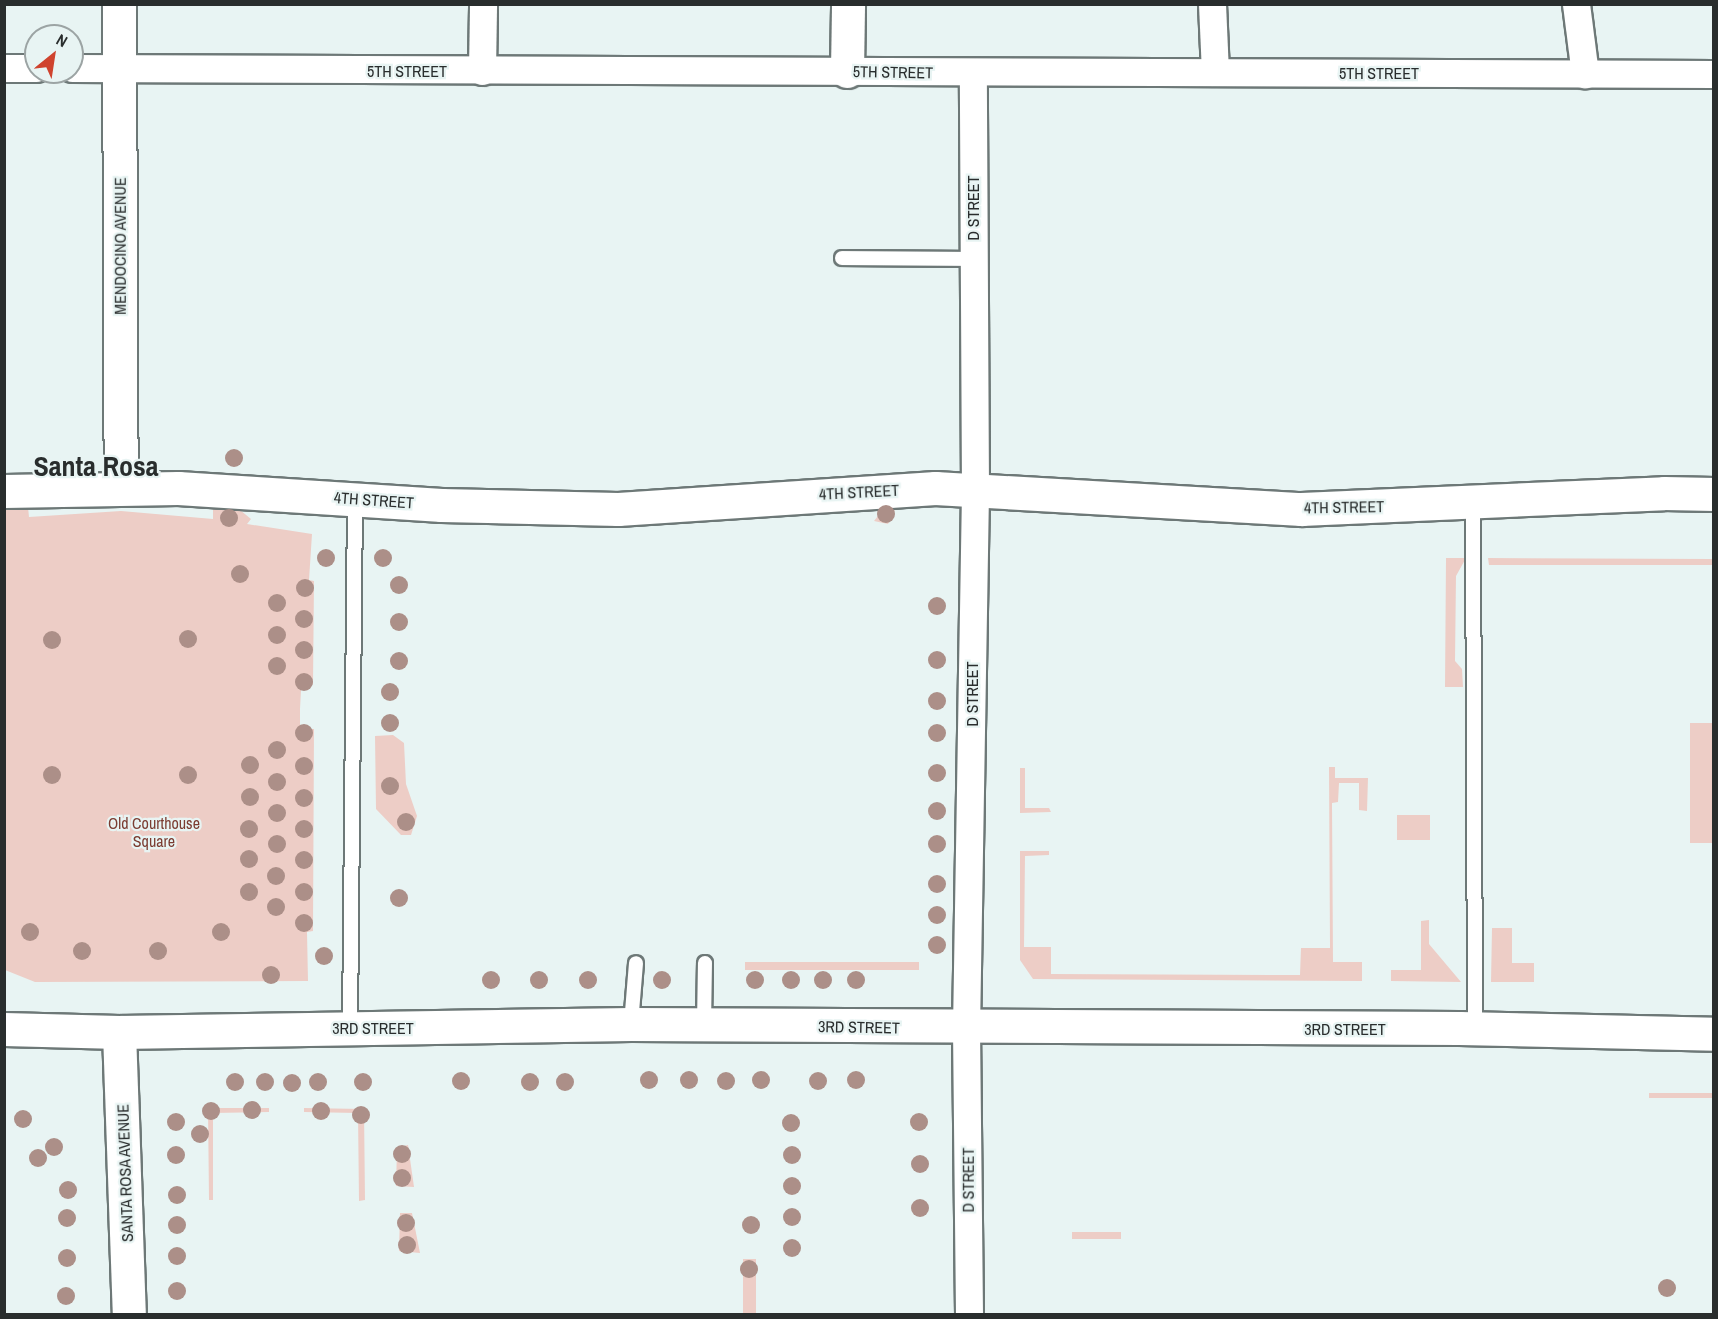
<!DOCTYPE html>
<html>
<head>
<meta charset="utf-8">
<style>
  body { margin:0 }
  #map { position:relative; width:1718px; height:1319px; overflow:hidden; background:#e8f4f3; font-family:"Archivo Narrow",sans-serif }
  div>[style] { position:absolute }
  .green>* { inset:0; background:#edcdc6; transform-origin:0 0 }
  .roads { filter:drop-shadow(2px 0 #6d7877) drop-shadow(-2px 0 #6d7877) drop-shadow(0 2px #6d7877) drop-shadow(0 -2px #6d7877) }
  .lane>* { height:14px; margin:-7px; padding:0 7px; transform-origin:7px; border-radius:7px; background:#fff }
  .street>* { height:27px; margin:-13.5px; padding:0 13.5px; transform-origin:13.5px; border-radius:13.5px; background:#fff }
  .secondary>* { height:33px; margin:-16.5px; padding:0 16.5px; transform-origin:16.5px; border-radius:16.5px; background:#fff }
  .trees>* { width:18px; height:18px; margin:-9px; border-radius:50%; background:#ac8f88 }
  span { translate:-50% -50%; white-space:nowrap; text-align:center; line-height:1.15; -webkit-text-stroke:4.5px #e8f4f3; paint-order:stroke }
  .street-label { font-size:16px; color:#292d2d }
  .park-label { font-size:16px; color:#7b3c31 }
  .town-label { font-size:28px; color:#292d2d; font-weight:700 }
  .frame { position:absolute; inset:0; border:6px solid #292d2d; pointer-events:none }
  .north { position:absolute; left:24px; top:24px; width:60px; height:60px; box-sizing:border-box; background:#e8f4f3; border:2px solid #9ca4a4; border-radius:50%; rotate:30deg; font-size:16px; font-weight:700; line-height:24px; text-align:center; color:#292d2d }
  .north::after { content:''; display:block; margin:auto; width:21px; height:27px; background:#cf432e; clip-path:polygon(50% 0,100% 100%,50% 72%,0 100%) }
</style>
</head>
<body>
<div id="map">
  <div class="green">
    <div style="clip-path:polygon(897px 505px,888px 524px,874px 521px,886px 506px)"></div>
    <div style="clip-path:polygon(28px 507px,29px 517px,121px 511px,213px 519px,213px 508px,240px 510px,251px 519px,247px 524px,312px 534px,309px 580px,314px 581px,313px 684px,308px 690px,301px 690px,300px 709px,300px 729px,314px 729px,313px 931px,307px 932px,308px 981px,35px 982px,5px 970px,5px 509px)"></div>
    <div style="clip-path:polygon(1446px 558px,1466px 558px,1456px 576px,1455px 661px,1462px 669px,1463px 687px,1445px 687px)"></div>
    <div style="clip-path:polygon(1488px 558px,1713px 559px,1714px 565px,1489px 565px)"></div>
    <div style="left:1690px;top:723px;width:23px;height:120px"></div>
    <div style="clip-path:polygon(393px 735px,404px 743px,406px 784px,417px 816px,411px 835px,401px 835px,376px 809px,375px 736px)"></div>
    <div style="clip-path:polygon(1329px 767px,1335px 767px,1335px 778px,1368px 778px,1367px 811px,1359px 810px,1359px 783px,1339px 783px,1338px 802px,1332px 803px,1333px 962px,1362px 962px,1362px 981px,1033px 979px,1020px 960px,1020px 851px,1049px 851px,1049px 855px,1025px 856px,1024px 947px,1051px 947px,1051px 974px,1300px 975px,1301px 948px,1330px 948px)"></div>
    <div style="clip-path:polygon(1020px 768px,1025px 768px,1025px 808px,1049px 808px,1051px 812px,1020px 813px)"></div>
    <div style="left:1430px;top:815px;width:25px;height:33px;rotate:90deg"></div>
    <div style="clip-path:polygon(1429px 920px,1429px 944px,1461px 982px,1391px 981px,1391px 970px,1421px 970px,1421px 921px)"></div>
    <div style="clip-path:polygon(1492px 928px,1512px 928px,1512px 963px,1534px 963px,1534px 982px,1491px 982px)"></div>
    <div style="left:745px;top:962px;width:174px;height:8px"></div>
    <div style="left:1649px;top:1093px;width:64px;height:5px"></div>
    <div style="clip-path:polygon(208px 1108px,269px 1108px,269px 1112px,213px 1113px,213px 1200px,209px 1200px)"></div>
    <div style="clip-path:polygon(304px 1108px,364px 1109px,365px 1200px,359px 1201px,358px 1113px,304px 1112px)"></div>
    <div style="clip-path:polygon(408px 1145px,414px 1187px,396px 1186px,397px 1148px)"></div>
    <div style="clip-path:polygon(400px 1213px,412px 1213px,420px 1253px,399px 1251px)"></div>
    <div style="left:1072px;top:1232px;width:49px;height:7px"></div>
    <div style="left:743px;top:1259px;width:13px;height:55px"></div>
  </div>
  <div class="roads">
    <div class="lane">
      <div style="left:842px;top:258px;width:131px;rotate:0.4deg"></div>
      <div style="left:1473px;top:504px;width:525px;rotate:89.78deg"></div>
      <div style="left:631px;top:1024px;width:61px;rotate:-85.3deg"></div>
      <div style="left:704px;top:1025px;width:62px;rotate:-89.1deg"></div>
      <div style="left:350px;top:1028px;width:529px;rotate:-89.46deg"></div>
    </div>
    <div class="street">
      <div style="left:1212px;top:4px;width:68px;rotate:87.5deg"></div>
      <div style="left:1576px;top:4px;width:71px;rotate:82.7deg"></div>
      <div style="left:4px;top:68px;width:32px"></div>
      <div style="left:72px;top:68px;width:1642px;rotate:0.21deg"></div>
      <div style="left:482px;top:71px;width:67px;rotate:-89.1deg"></div>
      <div style="left:969px;top:1314px;width:285px;rotate:-90.6deg"></div>
      <div style="left:966px;top:1029px;width:539px;rotate:-89.04deg"></div>
      <div style="left:975px;top:490px;width:417px;rotate:-90.3deg"></div>
    </div>
    <div class="secondary">
      <div style="left:119px;top:4px;width:484px;rotate:89.8deg"></div>
      <div style="left:847px;top:71px;width:67px;rotate:-89.1deg"></div>
      <div style="left:4px;top:491px;width:174px;rotate:-1deg"></div>
      <div style="left:178px;top:488px;width:264px;rotate:3.7deg"></div>
      <div style="left:441px;top:505px;width:177px;rotate:1.3deg"></div>
      <div style="left:618px;top:509px;width:318px;rotate:-3.8deg"></div>
      <div style="left:935px;top:488px;width:367px;rotate:3.3deg"></div>
      <div style="left:1301px;top:509px;width:363px;rotate:-2.5deg"></div>
      <div style="left:1664px;top:493px;width:50px;rotate:1.1deg"></div>
      <div style="left:4px;top:1029px;width:115px;rotate:1.5deg"></div>
      <div style="left:119px;top:1032px;width:512px;rotate:-0.9deg"></div>
      <div style="left:631px;top:1024px;width:828px;rotate:0.28deg"></div>
      <div style="left:1459px;top:1028px;width:255px;rotate:1.3deg"></div>
      <div style="left:119px;top:1032px;width:282px;rotate:88deg"></div>
    </div>
  </div>
  <div class="trees">
    <div style="left:234px;top:458px"></div>
    <div style="left:886px;top:514px"></div>
    <div style="left:229px;top:518px"></div>
    <div style="left:326px;top:558px"></div>
    <div style="left:383px;top:558px"></div>
    <div style="left:240px;top:574px"></div>
    <div style="left:399px;top:585px"></div>
    <div style="left:305px;top:588px"></div>
    <div style="left:277px;top:603px"></div>
    <div style="left:937px;top:606px"></div>
    <div style="left:304px;top:619px"></div>
    <div style="left:399px;top:622px"></div>
    <div style="left:277px;top:635px"></div>
    <div style="left:188px;top:639px"></div>
    <div style="left:52px;top:640px"></div>
    <div style="left:304px;top:650px"></div>
    <div style="left:937px;top:660px"></div>
    <div style="left:399px;top:661px"></div>
    <div style="left:277px;top:666px"></div>
    <div style="left:304px;top:682px"></div>
    <div style="left:390px;top:692px"></div>
    <div style="left:937px;top:701px"></div>
    <div style="left:390px;top:723px"></div>
    <div style="left:304px;top:733px"></div>
    <div style="left:937px;top:733px"></div>
    <div style="left:277px;top:750px"></div>
    <div style="left:250px;top:765px"></div>
    <div style="left:304px;top:766px"></div>
    <div style="left:937px;top:773px"></div>
    <div style="left:52px;top:775px"></div>
    <div style="left:188px;top:775px"></div>
    <div style="left:277px;top:782px"></div>
    <div style="left:390px;top:786px"></div>
    <div style="left:250px;top:797px"></div>
    <div style="left:304px;top:798px"></div>
    <div style="left:937px;top:811px"></div>
    <div style="left:277px;top:813px"></div>
    <div style="left:406px;top:822px"></div>
    <div style="left:249px;top:829px"></div>
    <div style="left:304px;top:829px"></div>
    <div style="left:277px;top:844px"></div>
    <div style="left:937px;top:844px"></div>
    <div style="left:249px;top:859px"></div>
    <div style="left:304px;top:860px"></div>
    <div style="left:276px;top:876px"></div>
    <div style="left:937px;top:884px"></div>
    <div style="left:249px;top:892px"></div>
    <div style="left:304px;top:892px"></div>
    <div style="left:399px;top:898px"></div>
    <div style="left:276px;top:907px"></div>
    <div style="left:937px;top:915px"></div>
    <div style="left:304px;top:923px"></div>
    <div style="left:30px;top:932px"></div>
    <div style="left:221px;top:932px"></div>
    <div style="left:937px;top:945px"></div>
    <div style="left:82px;top:951px"></div>
    <div style="left:158px;top:951px"></div>
    <div style="left:324px;top:956px"></div>
    <div style="left:271px;top:975px"></div>
    <div style="left:491px;top:980px"></div>
    <div style="left:539px;top:980px"></div>
    <div style="left:588px;top:980px"></div>
    <div style="left:662px;top:980px"></div>
    <div style="left:755px;top:980px"></div>
    <div style="left:791px;top:980px"></div>
    <div style="left:823px;top:980px"></div>
    <div style="left:856px;top:980px"></div>
    <div style="left:649px;top:1080px"></div>
    <div style="left:689px;top:1080px"></div>
    <div style="left:761px;top:1080px"></div>
    <div style="left:856px;top:1080px"></div>
    <div style="left:461px;top:1081px"></div>
    <div style="left:726px;top:1081px"></div>
    <div style="left:818px;top:1081px"></div>
    <div style="left:235px;top:1082px"></div>
    <div style="left:265px;top:1082px"></div>
    <div style="left:318px;top:1082px"></div>
    <div style="left:363px;top:1082px"></div>
    <div style="left:530px;top:1082px"></div>
    <div style="left:565px;top:1082px"></div>
    <div style="left:292px;top:1083px"></div>
    <div style="left:252px;top:1110px"></div>
    <div style="left:211px;top:1111px"></div>
    <div style="left:321px;top:1111px"></div>
    <div style="left:361px;top:1115px"></div>
    <div style="left:23px;top:1119px"></div>
    <div style="left:176px;top:1122px"></div>
    <div style="left:919px;top:1122px"></div>
    <div style="left:791px;top:1123px"></div>
    <div style="left:200px;top:1134px"></div>
    <div style="left:54px;top:1147px"></div>
    <div style="left:402px;top:1154px"></div>
    <div style="left:176px;top:1155px"></div>
    <div style="left:792px;top:1155px"></div>
    <div style="left:38px;top:1158px"></div>
    <div style="left:920px;top:1164px"></div>
    <div style="left:402px;top:1178px"></div>
    <div style="left:792px;top:1186px"></div>
    <div style="left:68px;top:1190px"></div>
    <div style="left:177px;top:1195px"></div>
    <div style="left:920px;top:1208px"></div>
    <div style="left:792px;top:1217px"></div>
    <div style="left:67px;top:1218px"></div>
    <div style="left:406px;top:1223px"></div>
    <div style="left:177px;top:1225px"></div>
    <div style="left:751px;top:1225px"></div>
    <div style="left:407px;top:1245px"></div>
    <div style="left:792px;top:1248px"></div>
    <div style="left:177px;top:1256px"></div>
    <div style="left:67px;top:1258px"></div>
    <div style="left:749px;top:1269px"></div>
    <div style="left:1667px;top:1288px"></div>
    <div style="left:177px;top:1291px"></div>
    <div style="left:66px;top:1296px"></div>
  </div>
  <div class="street-label">
    <span style="left:407px;top:71px">5TH STREET</span>
    <span style="left:893px;top:72px;rotate:1deg">5TH STREET</span>
    <span style="left:1379px;top:73px">5TH STREET</span>
    <span style="left:973px;top:208px;rotate:-90deg">D STREET</span>
    <span style="left:120px;top:246px;rotate:-90deg">MENDOCINO AVENUE</span>
    <span style="left:859px;top:492px;rotate:-3deg">4TH STREET</span>
    <span style="left:374px;top:500px;rotate:4deg">4TH STREET</span>
    <span style="left:1344px;top:507px;rotate:-1deg">4TH STREET</span>
    <span style="left:972px;top:694px;rotate:-90deg">D STREET</span>
    <span style="left:859px;top:1027px;rotate:1deg">3RD STREET</span>
    <span style="left:373px;top:1028px">3RD STREET</span>
    <span style="left:1345px;top:1029px">3RD STREET</span>
    <span style="left:125px;top:1173px;rotate:-92deg">SANTA ROSA AVENUE</span>
    <span style="left:968px;top:1180px;rotate:-90deg">D STREET</span>
  </div>
  <div class="park-label">
    <span style="left:154px;top:832px">Old Courthouse<br>Square</span>
  </div>
  <div class="town-label">
    <span style="left:96px;top:466px">Santa Rosa</span>
  </div>
  <div class="frame"></div>
  <div class="north">N</div>
</div>
</body>
</html>
